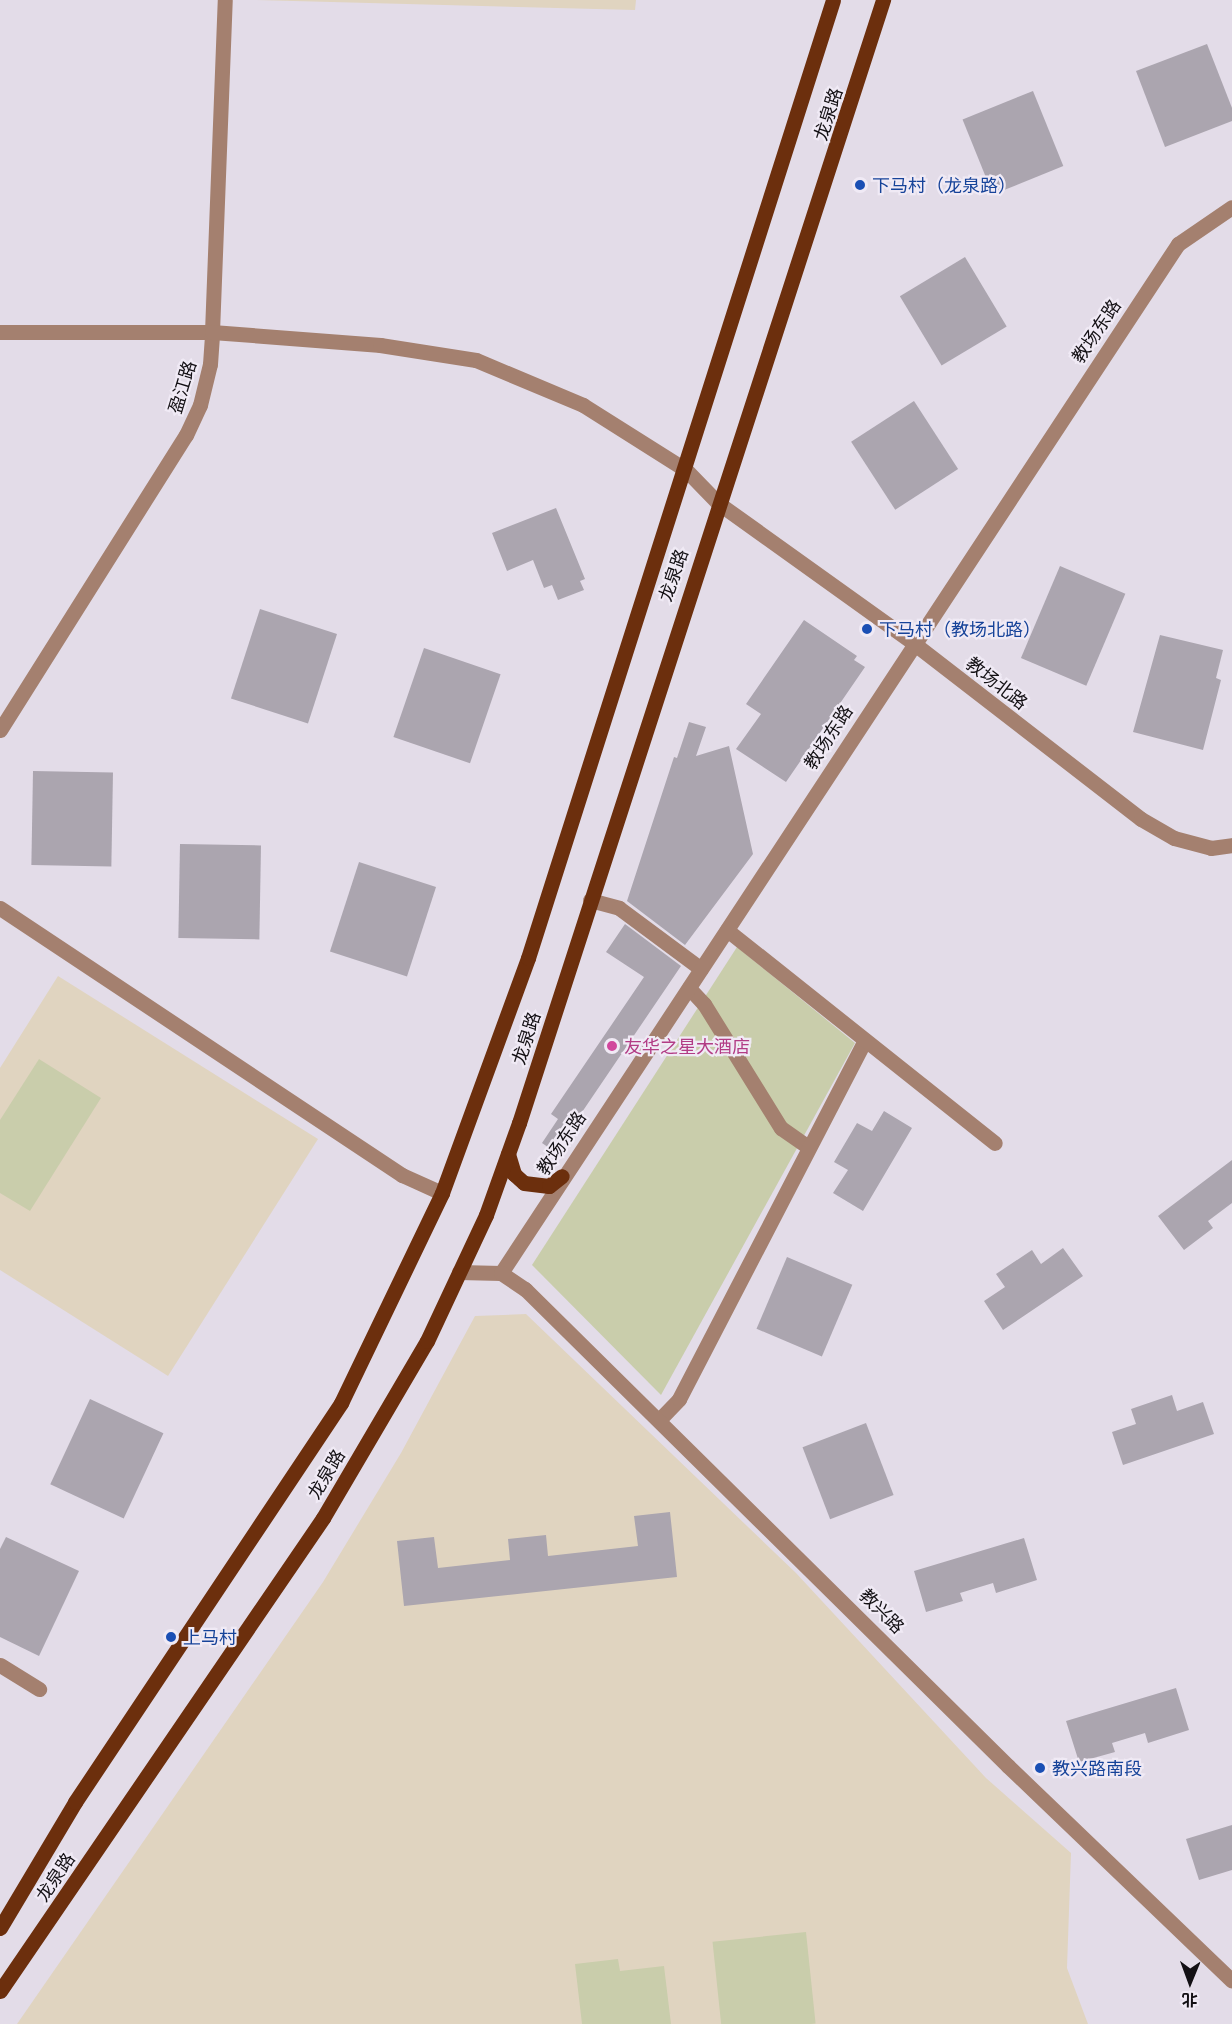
<!DOCTYPE html>
<html>
<head>
<meta charset="utf-8">
<style>
  body { margin:0 }
  #map { position:relative; width:1232px; height:2024px; overflow:hidden; background:#e3dce8; font-family:"Noto Sans","Noto Sans SC",sans-serif }
  div>[style] { position:absolute }
  .education>* { inset:0; background:#e0d4c0 }
  .green>* { inset:0; background:#c9cdab; transform-origin:0 0 }
  .building>* { inset:0; background:#aba5af; transform-origin:0 0 }
  .pedestrian>* { height:15px; margin:-7.5px; padding:0 7.5px; transform-origin:7.5px; border-radius:7.5px; background:#a4806f }
  .minor>* { height:15px; margin:-7.5px; padding:0 7.5px; transform-origin:7.5px; border-radius:7.5px; background:#a4806f }
  .tertiary>* { height:15px; margin:-7.5px; padding:0 7.5px; transform-origin:7.5px; border-radius:7.5px; background:#a4806f }
  .primary>* { height:15px; margin:-7.5px; padding:0 7.5px; transform-origin:7.5px; border-radius:7.5px; background:#6c2f0d }
  .dots>* { width:16px; height:16px; translate:-50% -50%; box-sizing:border-box; border:3px solid #f0eaf5; border-radius:50% }
  span { translate:-50% -50%; white-space:nowrap; text-align:center; line-height:1.15; -webkit-text-stroke:4.5px #f0eaf5; paint-order:stroke }
  .street-label { font-size:18px; color:#131014 }
  .transit-label { font-size:18px; color:#164399 }
  .left { translate:0 -50%; text-align:left }
  .hotel-label { font-size:18px; color:#b23c85 }
  .north { position:absolute; left:1160px; top:1952px; width:60px; height:60px; -webkit-text-stroke:4px #f0eaf5; paint-order:stroke; rotate:181deg; font-size:16px; font-weight:700; line-height:24px; text-align:center; color:#131014 }
  .north::after { content:''; display:block; margin:auto; width:21px; height:27px; background:#131014; clip-path:polygon(50% 0,100% 100%,50% 72%,0 100%) }
</style>
</head>
<body>
<div id="map">
  <div class="education">
    <div style="clip-path:polygon(256px 0,636px 0,635px 10px)"></div>
    <div style="clip-path:polygon(58px 976px,318px 1139px,168px 1376px,0 1270px,0 1068px)"></div>
    <div style="clip-path:polygon(526px 1314px,796px 1573px,986px 1778px,1071px 1853px,1067px 1968px,1088px 2024px,17px 2024px,323px 1582px,401px 1453px,475px 1316px)"></div>
  </div>
  <div class="green">
    <div style="clip-path:polygon(737px 947px,855px 1043px,661px 1395px,532px 1265px)"></div>
    <div style="clip-path:polygon(39px 1059px,101px 1098px,30px 1211px,0 1193px,0 1120px)"></div>
    <div style="left:806px;top:1932px;width:92px;height:94px;rotate:84deg"></div>
    <div style="clip-path:polygon(618px 1959px,620px 1971px,664px 1966px,671px 2024px,582px 2024px,575px 1964px)"></div>
  </div>
  <div class="building">
    <div style="clip-path:polygon(1207px 44px,1232px 108px,1232px 121px,1165px 147px,1136px 71px)"></div>
    <div style="left:1033px;top:91px;width:81px;height:76px;rotate:68deg"></div>
    <div style="left:965px;top:257px;width:81px;height:76px;rotate:59deg"></div>
    <div style="left:914px;top:401px;width:81px;height:75px;rotate:57deg"></div>
    <div style="clip-path:polygon(556px 508px,585px 579px,580px 581px,584px 590px,558px 600px,552px 585px,544px 588px,533px 560px,507px 571px,492px 533px)"></div>
    <div style="left:1060px;top:566px;width:71px;height:100px;rotate:23deg"></div>
    <div style="left:260px;top:609px;width:81px;height:94px;rotate:18deg"></div>
    <div style="clip-path:polygon(804px 620px,857px 656px,854px 660px,865px 667px,786px 782px,736px 749px,761px 714px,746px 704px)"></div>
    <div style="clip-path:polygon(1160px 635px,1223px 650px,1216px 678px,1221px 680px,1203px 750px,1133px 732px)"></div>
    <div style="left:424px;top:648px;width:81px;height:94px;rotate:19deg"></div>
    <div style="clip-path:polygon(689px 722px,706px 727px,696px 756px,729px 746px,753px 854px,685px 945px,627px 901px,674px 757px,677px 758px)"></div>
    <div style="left:33px;top:771px;width:80px;height:94px;rotate:1deg"></div>
    <div style="left:180px;top:844px;width:81px;height:94px;rotate:1deg"></div>
    <div style="left:359px;top:862px;width:81px;height:94px;rotate:18deg"></div>
    <div style="clip-path:polygon(625px 924px,681px 966px,555px 1152px,542px 1143px,558px 1119px,551px 1114px,644px 977px,606px 952px)"></div>
    <div style="clip-path:polygon(884px 1111px,912px 1128px,863px 1211px,833px 1193px,848px 1170px,834px 1162px,857px 1123px,872px 1131px)"></div>
    <div style="clip-path:polygon(1232px 1160px,1232px 1203px,1208px 1221px,1213px 1228px,1184px 1250px,1158px 1216px)"></div>
    <div style="clip-path:polygon(1063px 1248px,1083px 1276px,1003px 1330px,984px 1301px,1005px 1287px,996px 1274px,1032px 1250px,1041px 1264px)"></div>
    <div style="left:787px;top:1257px;width:71px;height:78px;rotate:23deg"></div>
    <div style="clip-path:polygon(1172px 1395px,1177px 1411px,1203px 1402px,1214px 1434px,1123px 1465px,1112px 1432px,1136px 1424px,1131px 1409px)"></div>
    <div style="left:90px;top:1399px;width:81px;height:94px;rotate:25deg"></div>
    <div style="left:866px;top:1423px;width:77px;height:68px;rotate:69deg"></div>
    <div style="clip-path:polygon(670px 1512px,677px 1577px,404px 1606px,397px 1541px,434px 1537px,438px 1568px,510px 1560px,508px 1539px,546px 1535px,548px 1556px,638px 1546px,634px 1516px)"></div>
    <div style="clip-path:polygon(6px 1537px,79px 1571px,39px 1656px,0 1637px,0 1549px)"></div>
    <div style="clip-path:polygon(1024px 1538px,1037px 1580px,996px 1593px,993px 1583px,960px 1593px,963px 1601px,926px 1612px,914px 1571px)"></div>
    <div style="clip-path:polygon(1176px 1688px,1189px 1730px,1148px 1743px,1145px 1733px,1112px 1743px,1115px 1752px,1079px 1762px,1066px 1721px)"></div>
    <div style="clip-path:polygon(1232px 1825px,1232px 1870px,1199px 1880px,1186px 1839px)"></div>
  </div>
  <div class="pedestrian">
    <div style="left:689px;top:988px;width:22px;rotate:47deg"></div>
    <div style="left:704px;top:1004px;width:146px;rotate:58.2deg"></div>
    <div style="left:781px;top:1128px;width:33px;rotate:35deg"></div>
    <div style="left:659px;top:1420px;width:29px;rotate:-46deg"></div>
    <div style="left:679px;top:1399px;width:404px;rotate:-62.6deg"></div>
  </div>
  <div class="minor">
    <div style="left:0;top:332px;width:212px"></div>
    <div style="left:212px;top:332px;width:332px;rotate:-87.8deg"></div>
    <div style="left:590px;top:900px;width:30px;rotate:15deg"></div>
    <div style="left:619px;top:908px;width:102px;rotate:36.6deg"></div>
    <div style="left:0;top:908px;width:483px;rotate:33.6deg"></div>
    <div style="left:402px;top:1175px;width:44px;rotate:24.2deg"></div>
    <div style="left:727px;top:930px;width:342px;rotate:38.5deg"></div>
    <div style="left:0;top:1665px;width:46px;rotate:31.6deg"></div>
  </div>
  <div class="tertiary">
    <div style="left:0;top:730px;width:349px;rotate:-57.8deg"></div>
    <div style="left:186px;top:435px;width:33px;rotate:-65deg"></div>
    <div style="left:200px;top:405px;width:42px;rotate:-76.3deg"></div>
    <div style="left:210px;top:364px;width:32px;rotate:-86deg"></div>
    <div style="left:212px;top:332px;width:169px;rotate:4.4deg"></div>
    <div style="left:380px;top:345px;width:97px;rotate:8.9deg"></div>
    <div style="left:476px;top:360px;width:116px;rotate:22.8deg"></div>
    <div style="left:583px;top:405px;width:122px;rotate:32.3deg"></div>
    <div style="left:686px;top:470px;width:46px;rotate:45.9deg"></div>
    <div style="left:718px;top:503px;width:239px;rotate:35.6deg"></div>
    <div style="left:912px;top:642px;width:289px;rotate:37.7deg"></div>
    <div style="left:1141px;top:819px;width:38px;rotate:30deg"></div>
    <div style="left:1174px;top:838px;width:38px;rotate:15deg"></div>
    <div style="left:1211px;top:848px;width:21px;rotate:-8deg"></div>
    <div style="left:459px;top:1272px;width:42px;rotate:1.4deg"></div>
    <div style="left:501px;top:1273px;width:1232px;rotate:-56.66deg"></div>
    <div style="left:1178px;top:244px;width:65px;rotate:-34.4deg"></div>
    <div style="left:501px;top:1273px;width:29px;rotate:34deg"></div>
    <div style="left:525px;top:1289px;width:679px;rotate:44.64deg"></div>
    <div style="left:1008px;top:1766px;width:310px;rotate:43.8deg"></div>
  </div>
  <div class="primary">
    <div style="left:508px;top:1154px;width:21px;rotate:73deg"></div>
    <div style="left:514px;top:1174px;width:13px;rotate:42deg"></div>
    <div style="left:524px;top:1183px;width:25px;rotate:7deg"></div>
    <div style="left:549px;top:1186px;width:16px;rotate:-38deg"></div>
    <div style="left:0;top:1928px;width:147px;rotate:-59.2deg"></div>
    <div style="left:75px;top:1802px;width:480px;rotate:-56.3deg"></div>
    <div style="left:341px;top:1403px;width:233px;rotate:-64.3deg"></div>
    <div style="left:442px;top:1193px;width:250px;rotate:-69.9deg"></div>
    <div style="left:528px;top:958px;width:1005px;rotate:-72.34deg"></div>
    <div style="left:0;top:1991px;width:573px;rotate:-55.67deg"></div>
    <div style="left:323px;top:1518px;width:205px;rotate:-59.6deg"></div>
    <div style="left:427px;top:1341px;width:139px;rotate:-64.9deg"></div>
    <div style="left:486px;top:1215px;width:98px;rotate:-70.3deg"></div>
    <div style="left:519px;top:1123px;width:1181px;rotate:-72.04deg"></div>
  </div>
  <div class="dots">
    <div style="left:860px;top:185px;background:#1a4fb4"></div>
    <div style="left:867px;top:629px;background:#1a4fb4"></div>
    <div style="left:612px;top:1046px;background:#d1479c"></div>
    <div style="left:171px;top:1637px;background:#1a4fb4"></div>
    <div style="left:1040px;top:1768px;background:#1a4fb4"></div>
  </div>
  <div class="street-label">
    <span style="left:828px;top:114px;rotate:-72deg">龙泉路</span>
    <span style="left:1096px;top:331px;rotate:-56deg">教场东路</span>
    <span style="left:182px;top:387px;rotate:-73deg">盈江路</span>
    <span style="left:673px;top:575px;rotate:-71deg">龙泉路</span>
    <span style="left:997px;top:683px;rotate:38deg">教场北路</span>
    <span style="left:828px;top:737px;rotate:-57deg">教场东路</span>
    <span style="left:526px;top:1038px;rotate:-72deg">龙泉路</span>
    <span style="left:561px;top:1143px;rotate:-56deg">教场东路</span>
    <span style="left:326px;top:1474px;rotate:-59deg">龙泉路</span>
    <span style="left:882px;top:1611px;rotate:45deg">教兴路</span>
    <span style="left:55px;top:1877px;rotate:-56deg">龙泉路</span>
  </div>
  <div class="transit-label">
    <span class="left" style="left:872px;top:185px">下马村（龙泉路）</span>
    <span class="left" style="left:879px;top:629px">下马村（教场北路）</span>
    <span class="left" style="left:183px;top:1637px">上马村</span>
    <span class="left" style="left:1052px;top:1768px">教兴路南段</span>
  </div>
  <div class="hotel-label">
    <span class="left" style="left:624px;top:1046px">友华之星大酒店</span>
  </div>
  <div class="north">北</div>
</div>
</body>
</html>
